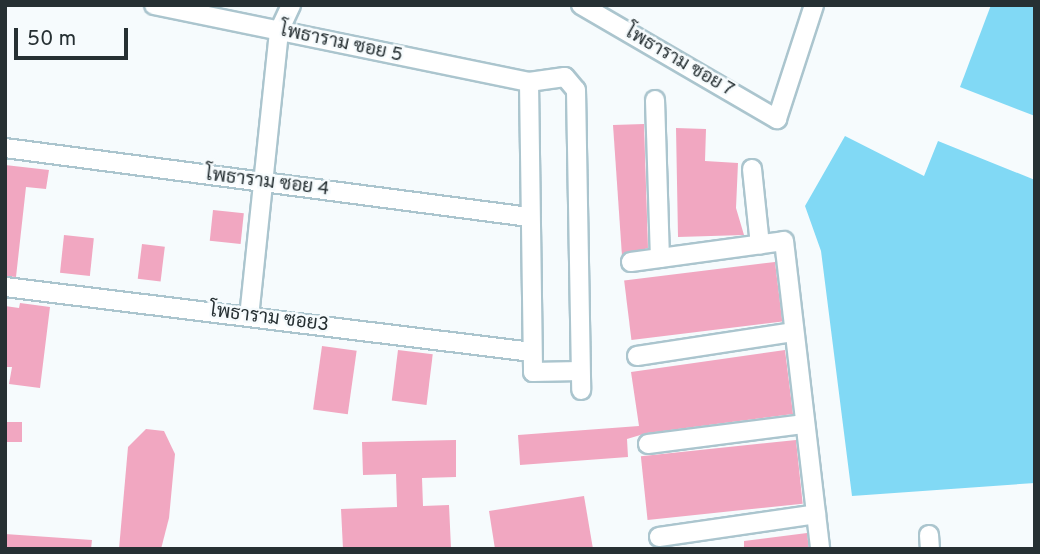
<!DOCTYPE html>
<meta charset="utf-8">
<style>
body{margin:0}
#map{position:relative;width:1040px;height:554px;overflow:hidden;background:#f6fbfd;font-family:Overpass,Sarabun,sans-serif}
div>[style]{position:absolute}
.forest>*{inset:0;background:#81d9f5}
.building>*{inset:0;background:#f1a7c1;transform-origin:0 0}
.roads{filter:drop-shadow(2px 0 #abc5ce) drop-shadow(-2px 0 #abc5ce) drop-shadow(0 2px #abc5ce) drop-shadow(0 -2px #abc5ce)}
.minor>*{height:18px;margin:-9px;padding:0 9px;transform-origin:9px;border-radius:9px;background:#fff}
span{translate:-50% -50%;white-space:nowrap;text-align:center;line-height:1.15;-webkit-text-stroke:5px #f6fbfd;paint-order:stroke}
.street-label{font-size:19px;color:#263033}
.frame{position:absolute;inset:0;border:7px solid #263033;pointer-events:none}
.scale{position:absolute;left:14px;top:28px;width:114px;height:32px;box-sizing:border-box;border:4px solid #263033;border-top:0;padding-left:9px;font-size:21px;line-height:24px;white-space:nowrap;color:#263033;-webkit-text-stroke:5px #f6fbfd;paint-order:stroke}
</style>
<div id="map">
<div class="forest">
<i style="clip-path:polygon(991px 5px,1035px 5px,1035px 116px,960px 87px)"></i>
<i style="clip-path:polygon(845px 136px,924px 176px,938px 141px,1035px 180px,1035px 483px,852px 496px,821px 251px,805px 206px)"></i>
</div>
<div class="building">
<i style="clip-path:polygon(644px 124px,648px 248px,622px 256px,613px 125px)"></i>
<i style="clip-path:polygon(676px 128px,706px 129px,705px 161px,738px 163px,736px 208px,744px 235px,678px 237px)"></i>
<i style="clip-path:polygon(5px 165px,49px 170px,46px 189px,26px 187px,16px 277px,5px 276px)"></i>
<i style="left:213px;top:210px;width:31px;height:31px;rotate:6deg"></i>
<i style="left:64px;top:235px;width:30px;height:38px;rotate:6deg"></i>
<i style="left:142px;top:244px;width:23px;height:35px;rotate:7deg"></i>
<i style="left:775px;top:262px;width:60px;height:152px;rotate:83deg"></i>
<i style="clip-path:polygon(20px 303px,50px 307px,40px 388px,9px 384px,12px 367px,5px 367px,5px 306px,19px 308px)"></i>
<i style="left:322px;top:346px;width:35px;height:64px;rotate:8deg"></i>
<i style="left:398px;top:350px;width:35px;height:51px;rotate:7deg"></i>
<i style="clip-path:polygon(785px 350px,793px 414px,647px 433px,627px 439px,628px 457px,520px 465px,518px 435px,639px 426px,631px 372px)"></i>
<i style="left:5px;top:422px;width:17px;height:20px"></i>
<i style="clip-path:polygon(146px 429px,164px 431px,175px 454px,169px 518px,161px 549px,119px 549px,128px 447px)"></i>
<i style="clip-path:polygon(456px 440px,456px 477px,422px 478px,423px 506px,449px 505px,451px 548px,343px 549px,341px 509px,397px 507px,396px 474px,363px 475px,362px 442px)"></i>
<i style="left:796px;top:440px;width:64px;height:156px;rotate:84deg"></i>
<i style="clip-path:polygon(584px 496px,593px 549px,495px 549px,489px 511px)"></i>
<i style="clip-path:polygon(807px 533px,809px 549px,744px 549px,744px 541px)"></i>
<i style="clip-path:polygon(5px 534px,92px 540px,91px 549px,5px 549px)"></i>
</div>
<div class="roads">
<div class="minor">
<i style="left:154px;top:5px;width:383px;rotate:11.6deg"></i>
<i style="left:581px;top:5px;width:227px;rotate:30.2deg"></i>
<i style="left:777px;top:119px;width:120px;rotate:-72deg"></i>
<i style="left:529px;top:82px;width:36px;rotate:-8deg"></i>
<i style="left:565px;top:77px;width:17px;rotate:50deg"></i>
<i style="left:576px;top:90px;width:300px;rotate:89deg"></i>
<i style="left:529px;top:82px;width:290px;rotate:89.2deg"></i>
<i style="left:533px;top:372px;width:47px;rotate:-1.2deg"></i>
<i style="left:655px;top:100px;width:158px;rotate:88.2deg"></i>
<i style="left:5px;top:148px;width:529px;rotate:7.5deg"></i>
<i style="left:752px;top:169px;width:76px;rotate:84deg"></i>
<i style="left:631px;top:262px;width:154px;rotate:-7.8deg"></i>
<i style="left:784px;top:241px;width:310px;rotate:83.3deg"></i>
<i style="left:5px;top:287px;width:531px;rotate:7.03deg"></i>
<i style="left:249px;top:317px;width:288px;rotate:-84deg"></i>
<i style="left:279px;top:31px;width:29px;rotate:-65deg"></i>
<i style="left:637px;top:356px;width:159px;rotate:-8.7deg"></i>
<i style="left:648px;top:444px;width:158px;rotate:-7.3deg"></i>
<i style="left:929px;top:535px;width:14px;rotate:86deg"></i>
<i style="left:659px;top:537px;width:159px;rotate:-8.3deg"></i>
</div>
</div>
<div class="street-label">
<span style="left:341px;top:44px;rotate:12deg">โพธาราม ซอย 5</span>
<span style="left:679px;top:62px;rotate:30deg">โพธาราม ซอย 7</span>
<span style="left:267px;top:183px;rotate:7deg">โพธาราม ซอย 4</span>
<span style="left:269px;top:319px;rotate:7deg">โพธาราม ซอย3</span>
</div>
<div class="frame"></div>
<div class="scale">50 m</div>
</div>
